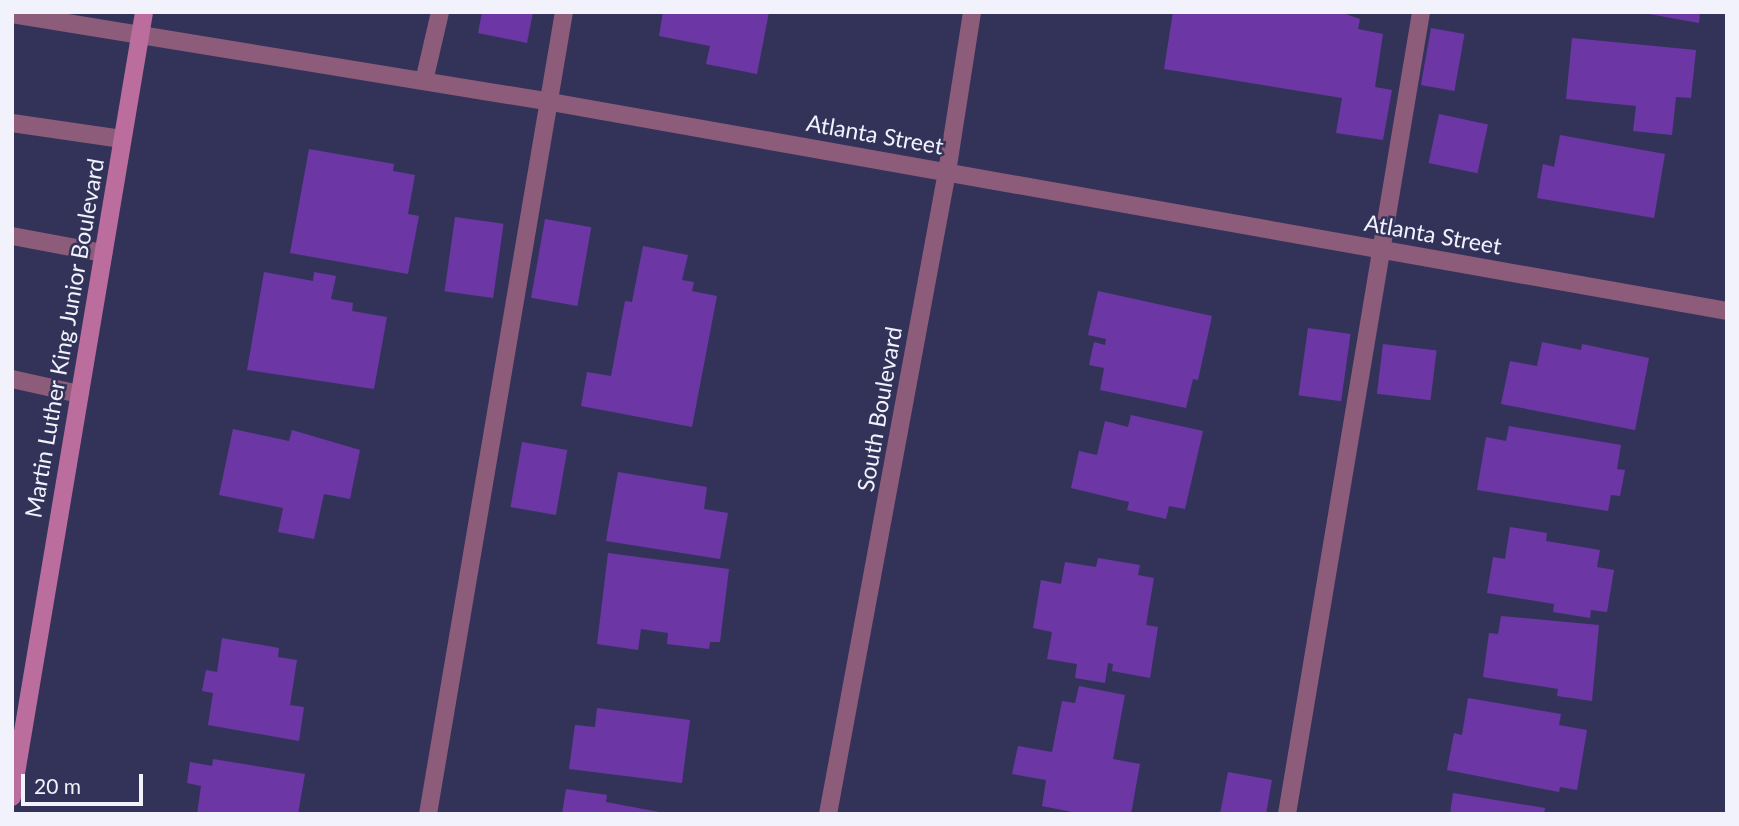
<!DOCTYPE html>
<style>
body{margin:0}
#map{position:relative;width:1739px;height:826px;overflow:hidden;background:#33335a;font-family:Lato,sans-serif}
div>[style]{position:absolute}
.building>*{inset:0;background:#6c37a5;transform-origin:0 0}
.lane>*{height:18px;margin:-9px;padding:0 9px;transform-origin:9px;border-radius:9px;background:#8d5c7a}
.street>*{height:18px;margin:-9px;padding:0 9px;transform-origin:9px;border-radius:9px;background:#8d5c7a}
.secondary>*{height:18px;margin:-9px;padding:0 9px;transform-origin:9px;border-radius:9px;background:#bb6e9e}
span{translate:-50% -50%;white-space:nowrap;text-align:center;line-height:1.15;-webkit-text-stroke:5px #33335a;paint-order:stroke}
.street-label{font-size:23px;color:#f1f2fc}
.frame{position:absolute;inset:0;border:14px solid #f1f2fc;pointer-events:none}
.scale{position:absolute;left:21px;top:774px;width:122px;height:32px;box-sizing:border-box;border:4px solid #f1f2fc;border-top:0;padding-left:9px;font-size:21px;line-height:24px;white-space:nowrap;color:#f1f2fc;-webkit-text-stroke:5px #33335a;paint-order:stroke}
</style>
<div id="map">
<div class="building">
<i style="clip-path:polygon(482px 12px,533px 12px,527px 43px,478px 33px)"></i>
<i style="clip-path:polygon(663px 12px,769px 12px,757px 74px,706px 64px,710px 46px,659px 36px)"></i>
<i style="clip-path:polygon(1173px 12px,1340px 12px,1360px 19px,1358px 29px,1383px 34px,1375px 87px,1392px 90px,1383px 140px,1336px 133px,1342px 98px,1164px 69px)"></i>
<i style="clip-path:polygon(1638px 12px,1700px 12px,1699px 23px)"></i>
<i style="left:1431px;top:28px;width:34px;height:58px;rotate:10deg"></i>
<i style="clip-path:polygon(1572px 38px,1696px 50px,1691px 98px,1676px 97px,1672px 135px,1633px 131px,1636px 106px,1566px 99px)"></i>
<i style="left:1439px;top:114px;width:50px;height:50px;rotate:12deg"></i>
<i style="clip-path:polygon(1560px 135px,1665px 154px,1654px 218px,1537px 198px,1543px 164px,1554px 167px)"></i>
<i style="clip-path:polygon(309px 149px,394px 164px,393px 171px,415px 175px,408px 214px,419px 216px,408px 274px,290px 253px)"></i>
<i style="left:455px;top:217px;width:49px;height:75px;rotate:8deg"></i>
<i style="left:545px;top:219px;width:47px;height:80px;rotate:10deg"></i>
<i style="clip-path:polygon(643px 246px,688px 255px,682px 280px,694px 282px,692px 291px,717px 296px,692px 427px,581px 406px,587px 372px,611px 376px,625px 301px,632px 302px)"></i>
<i style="clip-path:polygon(264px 272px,313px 281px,314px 272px,336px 276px,331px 299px,353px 303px,352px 311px,387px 317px,374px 389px,247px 370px)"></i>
<i style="clip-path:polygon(1098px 291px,1212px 316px,1198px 380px,1193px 379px,1186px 408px,1100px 390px,1104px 368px,1089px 365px,1094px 342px,1105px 345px,1106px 339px,1088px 335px)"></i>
<i style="left:1308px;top:328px;width:43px;height:68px;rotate:8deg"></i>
<i style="clip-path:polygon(1542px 342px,1581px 350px,1582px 344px,1649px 358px,1635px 430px,1501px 404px,1510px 361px,1537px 366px)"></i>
<i style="left:1383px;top:344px;width:54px;height:50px;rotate:7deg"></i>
<i style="clip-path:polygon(1131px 415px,1203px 431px,1185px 509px,1169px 506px,1166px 519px,1127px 510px,1129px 502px,1071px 488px,1079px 451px,1097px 455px,1105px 421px,1128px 427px)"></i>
<i style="clip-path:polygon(1509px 426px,1621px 445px,1617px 469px,1625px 470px,1620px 496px,1611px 495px,1608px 511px,1477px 490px,1486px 437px,1506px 441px)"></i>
<i style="clip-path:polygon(233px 429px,289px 441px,292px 430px,360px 450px,350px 499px,324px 494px,314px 539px,278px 532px,283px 508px,219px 495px)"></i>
<i style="left:522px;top:442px;width:46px;height:66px;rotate:10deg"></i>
<i style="clip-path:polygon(618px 472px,707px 487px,704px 509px,728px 513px,720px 559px,606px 541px)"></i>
<i style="clip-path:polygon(1510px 527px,1547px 533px,1546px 541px,1600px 550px,1597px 567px,1614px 570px,1607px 612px,1591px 610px,1590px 618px,1553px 612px,1554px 604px,1487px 593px,1493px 557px,1505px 559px)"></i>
<i style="clip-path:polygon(608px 553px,729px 569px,720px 642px,710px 642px,709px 649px,667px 644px,668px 633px,641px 629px,638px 650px,597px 644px)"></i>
<i style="clip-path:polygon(1098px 558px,1140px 565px,1138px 575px,1154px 578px,1146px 625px,1158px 627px,1150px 678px,1112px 671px,1113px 664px,1108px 663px,1105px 683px,1075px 678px,1077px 664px,1047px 659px,1052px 632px,1033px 628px,1041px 580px,1061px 584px,1065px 562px,1096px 567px)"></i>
<i style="clip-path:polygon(1501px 616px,1599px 625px,1592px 701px,1557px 696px,1558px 689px,1483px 677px,1489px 633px,1498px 634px)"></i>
<i style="clip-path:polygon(222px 638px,279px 648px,278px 657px,297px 660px,290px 705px,304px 707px,299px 741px,208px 725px,213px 693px,202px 691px,206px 670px,217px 672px)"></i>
<i style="clip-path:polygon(1079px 686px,1125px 695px,1113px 759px,1140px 764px,1131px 814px,1082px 814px,1042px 806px,1046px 780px,1012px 774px,1018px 746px,1052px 752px,1062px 701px,1075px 703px)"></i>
<i style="clip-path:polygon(1468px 698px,1561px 714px,1559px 725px,1587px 730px,1577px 790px,1560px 787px,1559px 792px,1447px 770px,1454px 733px,1462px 735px)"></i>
<i style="clip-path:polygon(597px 708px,690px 720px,682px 783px,569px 769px,575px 725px,595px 727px)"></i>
<i style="clip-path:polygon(213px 759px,305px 774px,298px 814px,197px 814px,201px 786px,187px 783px,190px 762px,212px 766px)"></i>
<i style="clip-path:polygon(1228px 772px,1272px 780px,1266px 814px,1220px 814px)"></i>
<i style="clip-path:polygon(566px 789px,607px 795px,606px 802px,670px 814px,562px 814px)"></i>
<i style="clip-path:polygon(1453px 793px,1545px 808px,1544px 814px,1450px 814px)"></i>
</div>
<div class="lane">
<i style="left:424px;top:81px;width:71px;rotate:-76.9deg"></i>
<i style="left:12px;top:123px;width:111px;rotate:8.3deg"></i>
<i style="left:12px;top:236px;width:93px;rotate:10.6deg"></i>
<i style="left:12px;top:379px;width:69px;rotate:12.6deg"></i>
<i style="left:428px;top:814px;width:813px;rotate:-80.38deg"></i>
<i style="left:1287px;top:814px;width:813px;rotate:-80.51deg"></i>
</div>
<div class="street">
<i style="left:12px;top:14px;width:546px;rotate:9.27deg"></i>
<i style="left:551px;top:102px;width:1194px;rotate:10.08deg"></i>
<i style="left:828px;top:814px;width:653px;rotate:-79.5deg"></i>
<i style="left:947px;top:172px;width:162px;rotate:-81.1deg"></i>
</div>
<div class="secondary">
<i style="left:12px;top:797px;width:796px;rotate:-80.45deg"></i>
</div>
<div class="street-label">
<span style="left:875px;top:134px;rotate:10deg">Atlanta Street</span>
<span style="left:1433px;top:234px;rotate:10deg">Atlanta Street</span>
<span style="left:64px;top:338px;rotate:-80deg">Martin Luther King Junior Boulevard</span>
<span style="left:879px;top:409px;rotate:-80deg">South Boulevard</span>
</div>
<div class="frame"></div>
<div class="scale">20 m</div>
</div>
